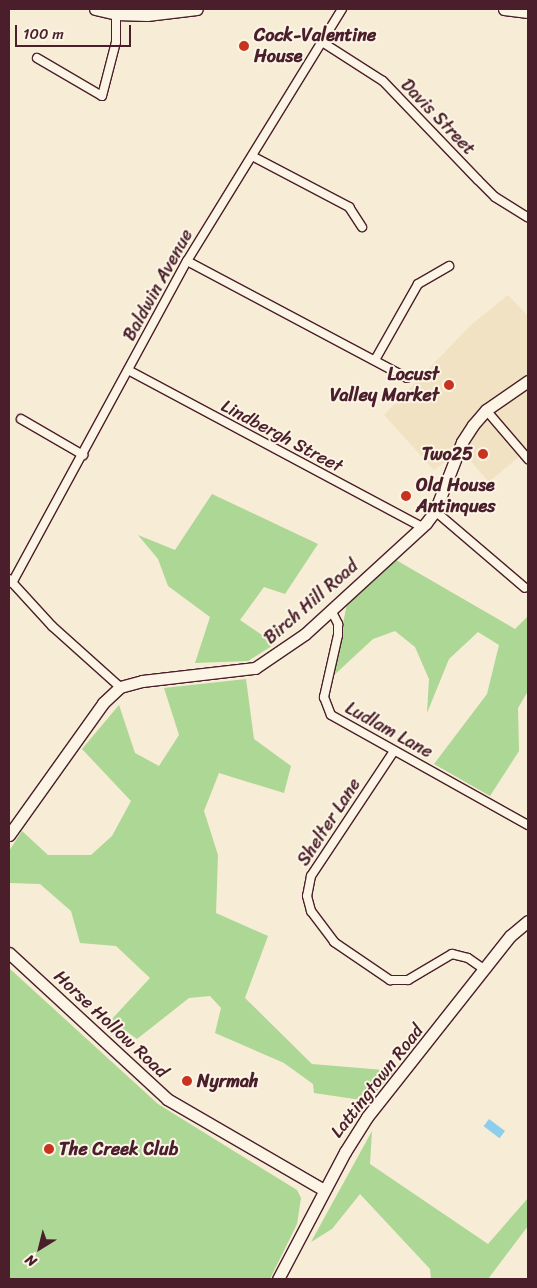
<!DOCTYPE html>
<style>
body{margin:0}
#map{position:relative;width:537px;height:1288px;overflow:hidden;background:#f7ecd6;font-family:Sriracha,sans-serif}
div>[style]{position:absolute}
.built>*{inset:0;background:#f2e2c4}
.green>*{inset:0;background:#acd794}
.water>*{inset:0;background:#8dcdee;transform-origin:0 0}
.roads{filter:drop-shadow(1px 0 #4a1f2b) drop-shadow(-1px 0 #4a1f2b) drop-shadow(0 1px #4a1f2b) drop-shadow(0 -1px #4a1f2b)}
.street>*{height:8px;margin:-4px;padding:0 4px;transform-origin:4px;border-radius:4px;background:#fcf5e5}
.secondary>*{height:11px;margin:-5.5px;padding:0 5.5px;transform-origin:5.5px;border-radius:5.5px;background:#fcf5e5}
.dots>*{width:14px;height:14px;translate:-50% -50%;box-sizing:border-box;border:2px solid #fcf5e5;border-radius:50%}
span{translate:-50% -50%;white-space:nowrap;text-align:center;line-height:1.15;-webkit-text-stroke:4px #fcf5e5;paint-order:stroke}
.poi-label{font-size:18px;color:#4a1f2b;font-weight:700}
.left{translate:0 -50%;text-align:left}
.right{translate:-100% -50%;text-align:right}
.street-label{font-size:18px;color:#4a1f2b}
.frame{position:absolute;inset:0;border:10px solid #4a1f2b;pointer-events:none}
.north{position:absolute;left:15px;top:1223px;width:50px;height:50px;-webkit-text-stroke:4px #fcf5e5;paint-order:stroke;rotate:216deg;font-size:14px;font-weight:700;line-height:20px;text-align:center;color:#4a1f2b}
.north::after{content:'';display:block;margin:auto;width:18px;height:22px;background:#4a1f2b;clip-path:polygon(50% 0,100% 100%,50% 72%,0 100%)}
.scale{position:absolute;left:15px;top:25px;width:116px;height:22px;box-sizing:border-box;border:2px solid #4a1f2b;border-top:0;padding-left:6px;font-size:15px;line-height:18px;white-space:nowrap;color:#4a1f2b;-webkit-text-stroke:4px #fcf5e5;paint-order:stroke}
</style>
<div id="map">
<div class="built">
<i style="clip-path:polygon(508px 295px,528px 316px,528px 449px,489px 482px,461px 450px,434px 470px,384px 415px,472px 324px)"></i>
</div>
<div class="green">
<i style="clip-path:polygon(212px 494px,318px 544px,285px 594px,264px 587px,240px 620px,275px 644px,248px 661px,195px 663px,210px 617px,168px 586px,158px 559px,138px 535px,175px 550px)"></i>
<i style="clip-path:polygon(396px 560px,515px 629px,528px 616px,528px 691px,518px 708px,519px 751px,490px 796px,434px 764px,487px 694px,499px 645px,478px 632px,449px 659px,427px 713px,429px 679px,415px 647px,395px 631px,373px 639px,332px 677px,347px 604px)"></i>
<i style="clip-path:polygon(246px 679px,254px 739px,291px 766px,284px 793px,219px 773px,204px 811px,218px 855px,216px 913px,268px 936px,245px 998px,312px 1064px,395px 1071px,368px 1101px,314px 1093px,313px 1084px,284px 1063px,215px 1033px,221px 1008px,210px 996px,189px 998px,137px 1039px,111px 1020px,150px 978px,116px 946px,80px 943px,71px 911px,40px 884px,9px 883px,9px 851px,22px 831px,48px 855px,91px 855px,112px 836px,131px 801px,82px 749px,119px 705px,135px 753px,159px 766px,179px 735px,164px 688px)"></i>
<i style="clip-path:polygon(9px 968px,158px 1104px,297px 1190px,301px 1198px,297px 1224px,270px 1279px,9px 1279px)"></i>
<i style="clip-path:polygon(372px 1131px,370px 1164px,488px 1244px,528px 1198px,528px 1226px,488px 1279px,431px 1279px,430px 1269px,360px 1194px,332px 1229px,311px 1242px)"></i>
</div>
<div class="water">
<i style="left:489px;top:1119px;width:20px;height:9px;rotate:37deg"></i>
</div>
<div class="roads">
<div class="street">
<i style="left:322px;top:42px;width:72px;rotate:32.6deg"></i>
<i style="left:383px;top:81px;width:137px;rotate:46.2deg"></i>
<i style="left:478px;top:180px;width:24px;rotate:45deg"></i>
<i style="left:495px;top:197px;width:39px;rotate:32deg"></i>
<i style="left:37px;top:58px;width:75px;rotate:30.3deg"></i>
<i style="left:102px;top:96px;width:56px;rotate:-75.5deg"></i>
<i style="left:116px;top:42px;width:28px;rotate:-90deg"></i>
<i style="left:252px;top:156px;width:110px;rotate:27.7deg"></i>
<i style="left:349px;top:207px;width:24px;rotate:57deg"></i>
<i style="left:187px;top:261px;width:249px;rotate:28deg"></i>
<i style="left:375px;top:360px;width:87px;rotate:-60.5deg"></i>
<i style="left:418px;top:284px;width:36px;rotate:-30deg"></i>
<i style="left:128px;top:370px;width:333px;rotate:28.1deg"></i>
<i style="left:486px;top:410px;width:65px;rotate:49.4deg"></i>
<i style="left:21px;top:419px;width:72px;rotate:30.1deg"></i>
<i style="left:435px;top:511px;width:118px;rotate:40.5deg"></i>
<i style="left:9px;top:579px;width:64px;rotate:47.5deg"></i>
<i style="left:52px;top:626px;width:91px;rotate:41.9deg"></i>
<i style="left:12px;top:583px;width:366px;rotate:-61.5deg"></i>
<i style="left:187px;top:261px;width:296px;rotate:-58.4deg"></i>
<i style="left:331px;top:610px;width:16px;rotate:63deg"></i>
<i style="left:338px;top:624px;width:11px;rotate:90deg"></i>
<i style="left:338px;top:635px;width:64px;rotate:102.7deg"></i>
<i style="left:324px;top:697px;width:19px;rotate:69deg"></i>
<i style="left:331px;top:715px;width:226px;rotate:29.2deg"></i>
<i style="left:394px;top:751px;width:150px;rotate:123.6deg"></i>
<i style="left:311px;top:876px;width:20px;rotate:101deg"></i>
<i style="left:307px;top:896px;width:16px;rotate:75deg"></i>
<i style="left:311px;top:911px;width:39px;rotate:53deg"></i>
<i style="left:334px;top:942px;width:68px;rotate:34.2deg"></i>
<i style="left:390px;top:980px;width:18px"></i>
<i style="left:408px;top:980px;width:51px;rotate:-30.6deg"></i>
<i style="left:452px;top:954px;width:16px;rotate:14deg"></i>
<i style="left:468px;top:958px;width:21px;rotate:35deg"></i>
</div>
<div class="secondary">
<i style="left:95px;top:9px;width:22px;rotate:13deg"></i>
<i style="left:116px;top:14px;width:31px;rotate:2deg"></i>
<i style="left:147px;top:15px;width:50px;rotate:-6.8deg"></i>
<i style="left:504px;top:9px;width:24px;rotate:7deg"></i>
<i style="left:9px;top:835px;width:162px;rotate:-54.5deg"></i>
<i style="left:103px;top:703px;width:23px;rotate:-43deg"></i>
<i style="left:120px;top:687px;width:23px;rotate:-15deg"></i>
<i style="left:142px;top:681px;width:114px;rotate:-6.6deg"></i>
<i style="left:255px;top:668px;width:60px;rotate:-34.2deg"></i>
<i style="left:305px;top:634px;width:164px;rotate:-42.5deg"></i>
<i style="left:426px;top:523px;width:15px;rotate:-53deg"></i>
<i style="left:435px;top:511px;width:74px;rotate:-68.6deg"></i>
<i style="left:462px;top:442px;width:20px;rotate:-57deg"></i>
<i style="left:473px;top:425px;width:20px;rotate:-49deg"></i>
<i style="left:486px;top:410px;width:51px;rotate:-34.6deg"></i>
<i style="left:9px;top:953px;width:215px;rotate:42.7deg"></i>
<i style="left:167px;top:1099px;width:181px;rotate:30.1deg"></i>
<i style="left:278px;top:1279px;width:144px;rotate:-62.2deg"></i>
<i style="left:345px;top:1152px;width:41px;rotate:-57.8deg"></i>
<i style="left:367px;top:1117px;width:231px;rotate:-51.7deg"></i>
<i style="left:510px;top:936px;width:23px;rotate:-40deg"></i>
</div>
</div>
<div class="dots">
<i style="left:244px;top:46px;background:#c8321e"></i>
<i style="left:449px;top:385px;background:#c8321e"></i>
<i style="left:483px;top:454px;background:#c8321e"></i>
<i style="left:406px;top:496px;background:#c8321e"></i>
<i style="left:187px;top:1081px;background:#c8321e"></i>
<i style="left:49px;top:1149px;background:#c8321e"></i>
</div>
<div class="poi-label">
<span class="left" style="left:254px;top:46px">Cock-Valentine<br>House</span>
<span class="right" style="left:439px;top:385px">Locust<br>Valley Market</span>
<span class="right" style="left:473px;top:454px">Two25</span>
<span class="left" style="left:416px;top:496px">Old House<br>Antinques</span>
<span class="left" style="left:197px;top:1081px">Nyrmah</span>
<span class="left" style="left:59px;top:1149px">The Creek Club</span>
</div>
<div class="street-label">
<span style="left:438px;top:117px;rotate:46deg">Davis Street</span>
<span style="left:158px;top:285px;rotate:-61deg">Baldwin Avenue</span>
<span style="left:282px;top:436px;rotate:28deg">Lindbergh Street</span>
<span style="left:311px;top:602px;rotate:-41deg">Birch Hill Road</span>
<span style="left:389px;top:730px;rotate:29deg">Ludlam Lane</span>
<span style="left:329px;top:822px;rotate:-57deg">Shelter Lane</span>
<span style="left:111px;top:1024px;rotate:43deg">Horse Hollow Road</span>
<span style="left:377px;top:1081px;rotate:-52deg">Lattingtown Road</span>
</div>
<div class="frame"></div>
<div class="north">N</div>
<div class="scale">100 m</div>
</div>
